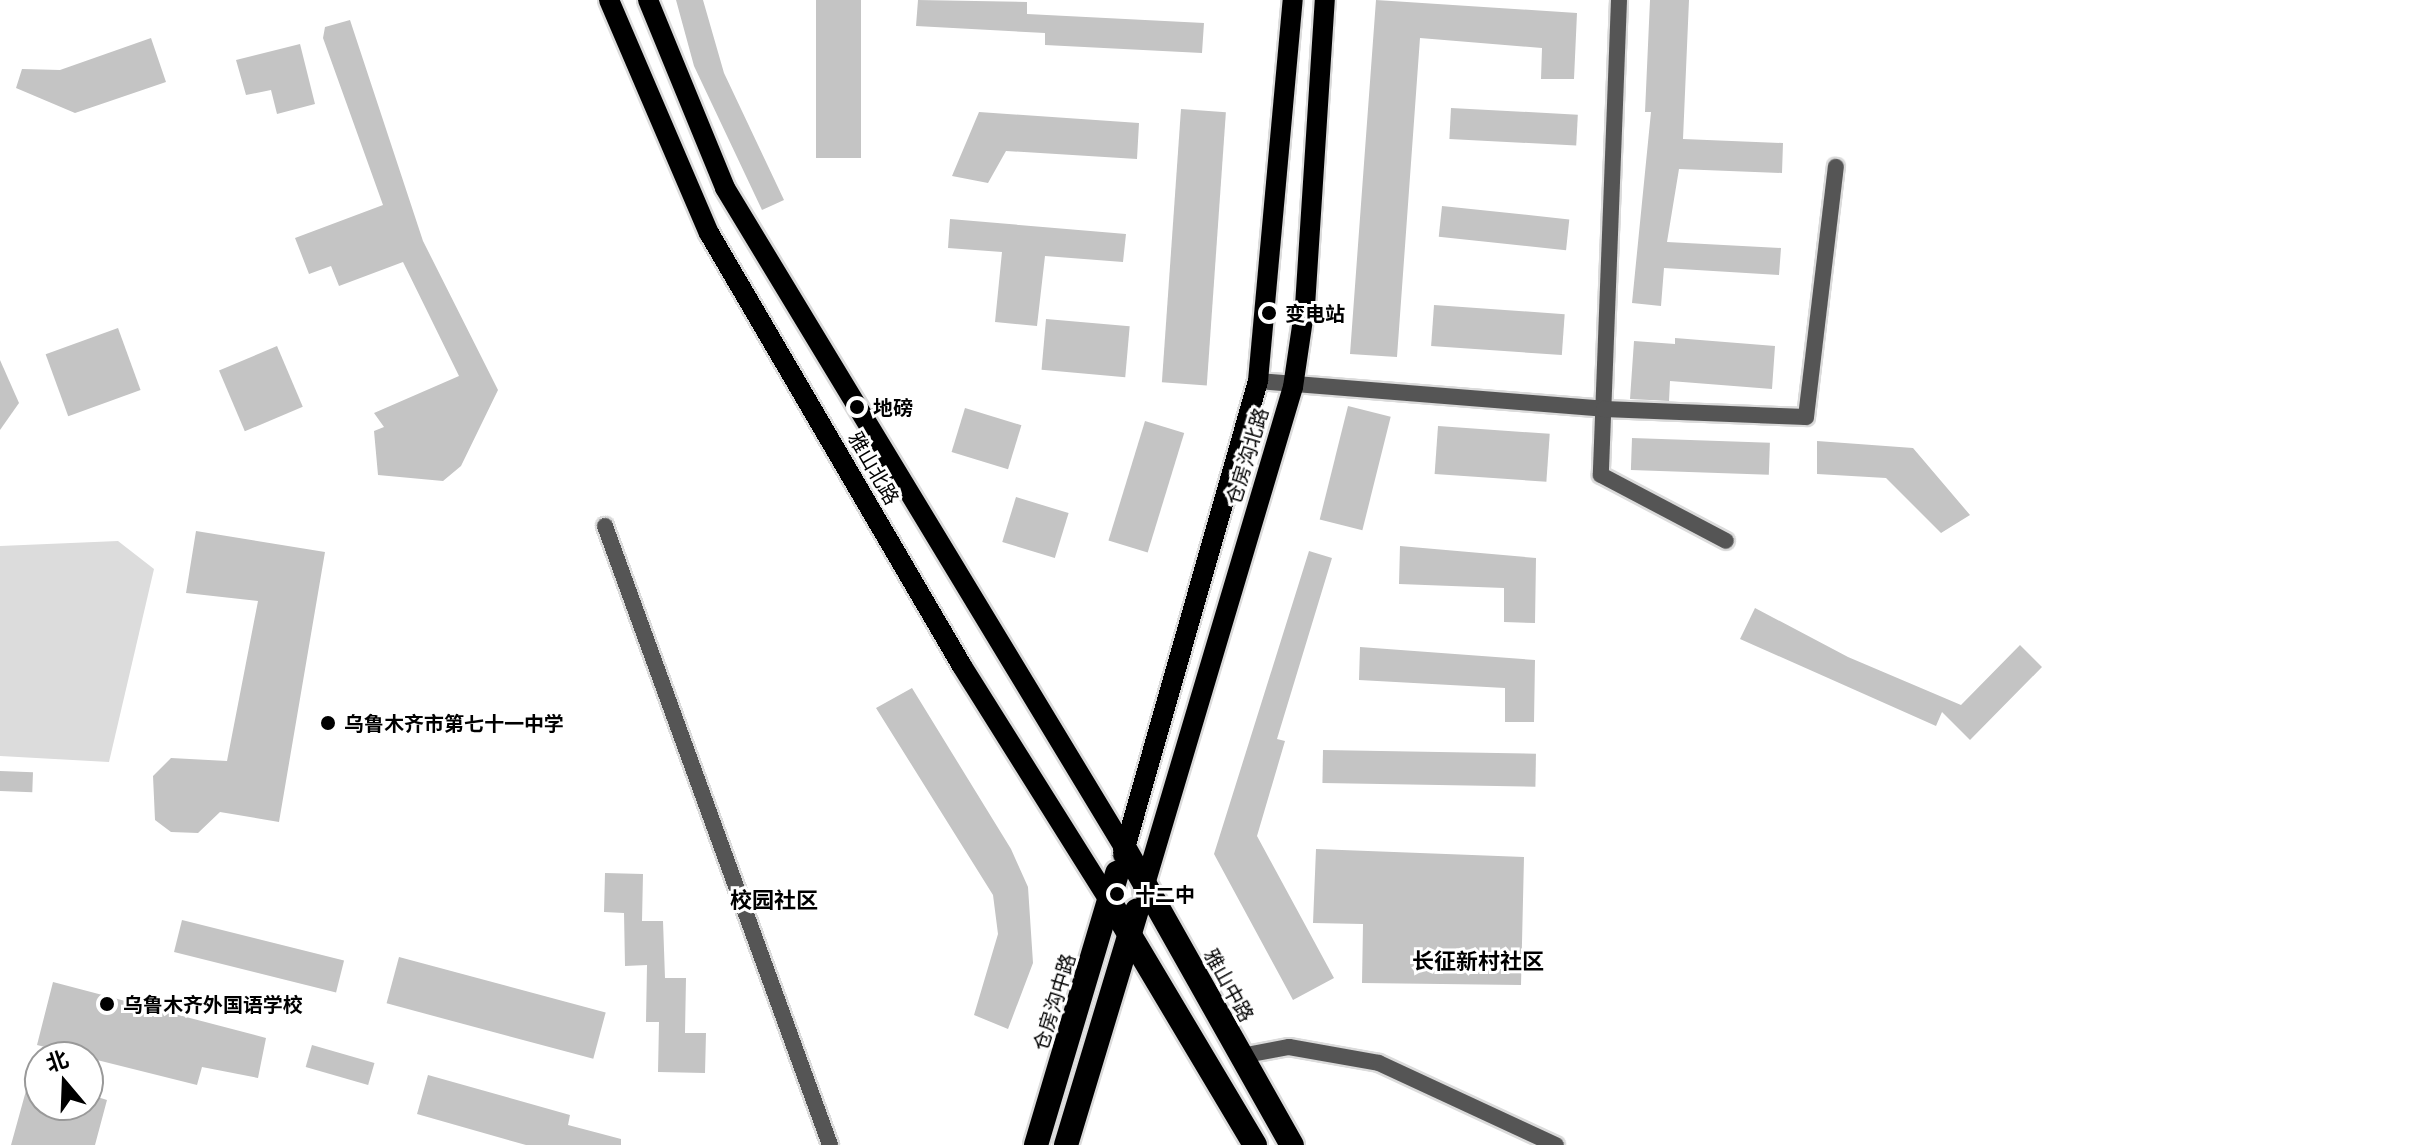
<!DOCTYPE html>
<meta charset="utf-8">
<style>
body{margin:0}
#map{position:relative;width:2433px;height:1145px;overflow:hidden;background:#fff;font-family:"Open Sans","Noto Sans SC",sans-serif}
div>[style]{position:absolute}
.green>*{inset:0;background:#dcdcdc}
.building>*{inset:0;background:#c4c4c4;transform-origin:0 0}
.roads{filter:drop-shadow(2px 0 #dbdbdb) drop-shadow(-2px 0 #dbdbdb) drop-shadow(0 2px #dbdbdb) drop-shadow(0 -2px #dbdbdb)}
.street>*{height:16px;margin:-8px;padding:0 8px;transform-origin:8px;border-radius:8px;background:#555}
.primary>*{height:20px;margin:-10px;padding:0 10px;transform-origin:10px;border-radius:10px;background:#000}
.highway>*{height:24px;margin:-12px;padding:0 12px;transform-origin:12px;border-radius:12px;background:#000}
.dots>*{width:22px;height:22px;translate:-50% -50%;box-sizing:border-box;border:4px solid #fff;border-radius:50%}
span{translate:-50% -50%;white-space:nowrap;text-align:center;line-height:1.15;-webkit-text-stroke:6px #fff;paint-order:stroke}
.poi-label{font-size:20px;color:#000;font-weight:700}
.left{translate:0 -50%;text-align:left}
.street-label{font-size:20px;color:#000}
.neighbourhood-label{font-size:22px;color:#000;font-weight:700}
.north{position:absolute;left:24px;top:1041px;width:80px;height:80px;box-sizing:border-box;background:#fff;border:2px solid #999;border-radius:50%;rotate:341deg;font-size:22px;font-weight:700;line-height:32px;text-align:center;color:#000}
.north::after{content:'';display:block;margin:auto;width:28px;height:36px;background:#000;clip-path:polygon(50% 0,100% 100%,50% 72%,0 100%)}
</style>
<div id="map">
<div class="green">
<i style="clip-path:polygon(118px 541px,154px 569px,109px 762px,0 756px,0 546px)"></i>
</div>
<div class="building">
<i style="clip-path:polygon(676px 0,703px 0,724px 73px,784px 200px,762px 210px,694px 66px)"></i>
<i style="left:816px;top:0;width:45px;height:158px"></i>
<i style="clip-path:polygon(918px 0,1027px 2px,1027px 14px,1204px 23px,1202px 53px,1045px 45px,1045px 33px,916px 26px)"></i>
<i style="clip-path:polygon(1376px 0,1577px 13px,1574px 79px,1541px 79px,1542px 48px,1420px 38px,1397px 357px,1350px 354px)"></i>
<i style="clip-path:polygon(1650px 0,1689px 0,1683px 139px,1783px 143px,1782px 173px,1679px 169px,1667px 242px,1781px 248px,1779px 275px,1664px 268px,1661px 306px,1632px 303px,1651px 112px,1645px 112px)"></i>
<i style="clip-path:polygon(350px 20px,423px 241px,498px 390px,461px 466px,443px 481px,378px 475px,374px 431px,384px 427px,374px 413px,459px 376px,403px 262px,339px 286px,331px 266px,309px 274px,295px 238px,383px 205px,323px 38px,325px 27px)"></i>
<i style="clip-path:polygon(151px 38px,166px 82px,75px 113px,16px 88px,22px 69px,60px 70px)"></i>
<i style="clip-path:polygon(300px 44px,315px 104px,277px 114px,271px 90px,246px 95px,236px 60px)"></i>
<i style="left:1451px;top:108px;width:127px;height:31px;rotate:3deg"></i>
<i style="left:1181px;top:109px;width:45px;height:274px;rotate:4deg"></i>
<i style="clip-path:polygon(979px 112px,1139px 123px,1137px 159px,1006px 151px,988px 183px,952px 176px)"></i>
<i style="left:1442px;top:206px;width:128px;height:31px;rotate:6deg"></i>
<i style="clip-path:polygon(950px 219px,1126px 234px,1123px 262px,1045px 256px,1037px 326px,995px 322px,1002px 252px,948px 248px)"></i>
<i style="left:1434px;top:305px;width:131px;height:41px;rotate:4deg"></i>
<i style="left:1046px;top:319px;width:84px;height:51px;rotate:5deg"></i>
<i style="left:118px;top:328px;width:66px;height:77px;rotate:70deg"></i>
<i style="clip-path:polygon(1675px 338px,1775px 346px,1772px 389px,1670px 381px,1669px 401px,1630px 399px,1634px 341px,1675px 344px)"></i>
<i style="left:277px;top:346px;width:66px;height:63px;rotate:67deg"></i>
<i style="clip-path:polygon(0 360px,19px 403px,0 430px)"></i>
<i style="left:1348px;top:406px;width:44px;height:117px;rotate:14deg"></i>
<i style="left:965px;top:408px;width:59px;height:46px;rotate:17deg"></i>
<i style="left:1145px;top:421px;width:41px;height:125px;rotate:17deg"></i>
<i style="left:1438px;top:426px;width:112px;height:48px;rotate:4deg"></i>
<i style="left:1632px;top:438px;width:138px;height:32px;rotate:2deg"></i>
<i style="clip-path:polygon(1817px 441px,1913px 448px,1970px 515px,1941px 533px,1886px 478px,1817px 474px)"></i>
<i style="left:1016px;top:497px;width:55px;height:47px;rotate:17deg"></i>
<i style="clip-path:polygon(196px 531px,325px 552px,279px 822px,220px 812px,198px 833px,171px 832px,155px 820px,153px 776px,171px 758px,227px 761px,258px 601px,186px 593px)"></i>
<i style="clip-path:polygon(1400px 546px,1536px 558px,1535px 623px,1504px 622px,1504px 588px,1399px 584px)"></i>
<i style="clip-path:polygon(1309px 551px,1332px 558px,1277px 739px,1285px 741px,1257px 836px,1334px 978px,1293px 1000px,1214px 854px)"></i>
<i style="clip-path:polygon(1755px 608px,1848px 657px,1961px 705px,2020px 645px,2042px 667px,1970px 740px,1942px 712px,1936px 726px,1740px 639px)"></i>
<i style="clip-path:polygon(1360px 647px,1535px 660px,1534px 722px,1505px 722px,1505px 688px,1359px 680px)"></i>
<i style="clip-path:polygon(912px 688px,1011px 849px,1028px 887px,1033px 963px,1008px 1029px,974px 1015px,998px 934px,993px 895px,876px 708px)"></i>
<i style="left:1323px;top:750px;width:213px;height:33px;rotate:1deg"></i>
<i style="left:0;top:771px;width:33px;height:20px;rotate:2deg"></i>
<i style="clip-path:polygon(1316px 849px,1524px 857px,1521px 985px,1362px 983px,1363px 924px,1313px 923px)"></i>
<i style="clip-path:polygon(605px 873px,643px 874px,642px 921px,663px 921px,665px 978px,686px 978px,685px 1033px,706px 1033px,705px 1073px,658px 1072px,659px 1022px,646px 1022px,647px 965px,625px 966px,624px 913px,604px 912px)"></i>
<i style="left:182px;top:920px;width:167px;height:33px;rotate:14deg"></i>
<i style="left:399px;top:957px;width:214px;height:48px;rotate:15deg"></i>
<i style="clip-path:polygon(53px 982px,266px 1038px,258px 1078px,202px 1067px,197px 1085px,37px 1045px)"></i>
<i style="left:312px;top:1045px;width:65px;height:23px;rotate:16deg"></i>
<i style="clip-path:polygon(35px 1058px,40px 1058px,40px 1105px,88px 1105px,88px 1094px,107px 1100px,95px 1145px,11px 1145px)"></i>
<i style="clip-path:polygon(428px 1075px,570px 1115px,568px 1125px,621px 1139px,621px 1145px,526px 1145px,417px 1114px)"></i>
</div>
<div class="roads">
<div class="street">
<i style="left:1619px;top:0;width:475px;rotate:92.2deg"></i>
<i style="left:1601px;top:475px;width:141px;rotate:27.8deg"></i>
<i style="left:1258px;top:381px;width:347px;rotate:4.6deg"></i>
<i style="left:1604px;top:409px;width:202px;rotate:2.3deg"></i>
<i style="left:1806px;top:417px;width:252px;rotate:-83.2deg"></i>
<i style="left:605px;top:526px;width:659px;rotate:70.02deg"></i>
<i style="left:1241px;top:1056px;width:49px;rotate:-10.6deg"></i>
<i style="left:1289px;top:1047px;width:91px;rotate:10.1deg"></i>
<i style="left:1379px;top:1063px;width:195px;rotate:24.9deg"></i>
</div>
<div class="primary">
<i style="left:609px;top:0;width:254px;rotate:66.8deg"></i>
<i style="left:709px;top:233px;width:501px;rotate:59.7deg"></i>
<i style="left:962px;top:666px;width:276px;rotate:57.9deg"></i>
<i style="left:648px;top:0;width:203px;rotate:67.7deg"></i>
<i style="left:725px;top:188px;width:773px;rotate:58.82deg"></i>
<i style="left:1123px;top:855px;width:493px;rotate:-74.1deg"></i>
<i style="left:1258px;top:381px;width:383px;rotate:-84.8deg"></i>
<i style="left:1143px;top:891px;width:526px;rotate:-73.43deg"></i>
<i style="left:1293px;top:387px;width:82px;rotate:-81.6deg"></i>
<i style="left:1305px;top:306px;width:307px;rotate:-86.3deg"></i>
</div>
<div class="highway">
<i style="left:1125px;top:849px;width:340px;rotate:60.6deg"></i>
<i style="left:1109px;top:900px;width:285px;rotate:59.2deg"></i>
<i style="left:1036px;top:1145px;width:284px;rotate:-73.4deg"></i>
<i style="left:1066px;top:1145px;width:245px;rotate:-73.2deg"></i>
</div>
</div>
<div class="dots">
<i style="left:1269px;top:313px;background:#000"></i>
<i style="left:857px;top:407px;background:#000"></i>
<i style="left:328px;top:723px;background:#000"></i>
<i style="left:1117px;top:894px;background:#000"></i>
<i style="left:107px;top:1004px;background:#000"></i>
</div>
<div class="poi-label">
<span class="left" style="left:1285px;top:313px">变电站</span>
<span class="left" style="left:873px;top:407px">地磅</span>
<span class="left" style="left:344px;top:723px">乌鲁木齐市第七十一中学</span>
<span class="left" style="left:1135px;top:894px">十二中</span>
<span class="left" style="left:123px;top:1004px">乌鲁木齐外国语学校</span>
</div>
<div class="street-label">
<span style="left:1247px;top:456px;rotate:-73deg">仓房沟北路</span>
<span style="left:874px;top:468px;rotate:60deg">雅山北路</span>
<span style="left:1229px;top:985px;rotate:61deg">雅山中路</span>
<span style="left:1054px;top:1002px;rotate:-73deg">仓房沟中路</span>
</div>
<div class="neighbourhood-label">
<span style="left:774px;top:900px">校园社区</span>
<span style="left:1478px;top:961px">长征新村社区</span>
</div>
<div class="north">北</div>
</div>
